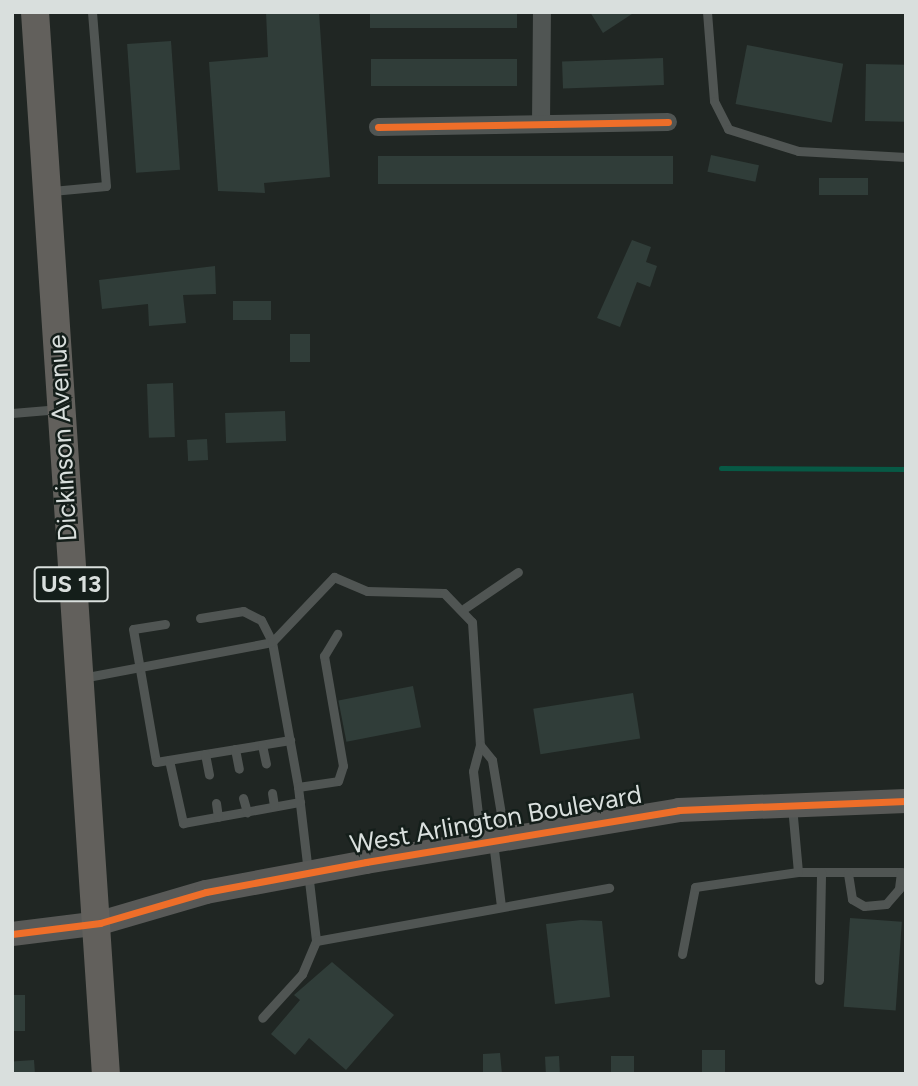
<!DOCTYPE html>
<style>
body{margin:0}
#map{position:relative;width:918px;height:1086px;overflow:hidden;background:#202623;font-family:Figtree,sans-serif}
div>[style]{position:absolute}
.stream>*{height:4.5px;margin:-2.25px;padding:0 2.25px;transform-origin:2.25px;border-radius:2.25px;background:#075945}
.building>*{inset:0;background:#303d39;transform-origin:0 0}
.service>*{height:9px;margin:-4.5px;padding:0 4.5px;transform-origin:4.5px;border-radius:4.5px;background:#505553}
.minor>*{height:18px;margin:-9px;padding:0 9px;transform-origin:9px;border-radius:9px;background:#505553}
.secondary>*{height:24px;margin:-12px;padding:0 12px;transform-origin:12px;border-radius:12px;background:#585957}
.primary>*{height:28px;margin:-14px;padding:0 14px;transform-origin:14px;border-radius:14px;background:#62605c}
.cycleway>*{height:7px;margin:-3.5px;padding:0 3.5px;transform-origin:3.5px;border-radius:3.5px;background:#ee6e29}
span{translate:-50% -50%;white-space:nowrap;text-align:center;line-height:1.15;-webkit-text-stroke:5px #141e1a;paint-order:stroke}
.shield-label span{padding:2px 5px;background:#141e1a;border:2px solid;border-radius:5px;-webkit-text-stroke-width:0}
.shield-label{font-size:24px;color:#d9dfdd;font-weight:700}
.street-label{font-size:26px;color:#d9dfdd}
.frame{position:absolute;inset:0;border:14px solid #d9dfdd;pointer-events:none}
</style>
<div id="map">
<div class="stream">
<i style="left:721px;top:468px;width:185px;rotate:0.3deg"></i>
</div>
<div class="building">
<i style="clip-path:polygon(266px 12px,319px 12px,330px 177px,264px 183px,265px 193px,218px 191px,209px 62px,268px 57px)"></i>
<i style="left:370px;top:12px;width:147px;height:16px"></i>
<i style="clip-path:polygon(590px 12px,635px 12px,603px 33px)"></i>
<i style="left:171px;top:41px;width:129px;height:44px;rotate:86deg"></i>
<i style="left:747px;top:45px;width:98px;height:60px;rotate:11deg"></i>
<i style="left:663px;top:58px;width:27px;height:101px;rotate:88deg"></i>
<i style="left:517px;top:59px;width:27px;height:146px;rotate:90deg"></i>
<i style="left:866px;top:64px;width:40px;height:57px;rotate:1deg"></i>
<i style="left:711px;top:155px;width:49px;height:17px;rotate:12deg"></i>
<i style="left:673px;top:156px;width:28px;height:295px;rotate:90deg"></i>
<i style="left:819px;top:178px;width:49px;height:17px"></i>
<i style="clip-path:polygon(632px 240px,651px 247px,646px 262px,657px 266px,650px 287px,637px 282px,620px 327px,597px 318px)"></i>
<i style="clip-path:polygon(215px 266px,216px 294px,183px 295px,186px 323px,149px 326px,148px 304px,102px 309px,99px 280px)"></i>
<i style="left:271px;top:301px;width:19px;height:38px;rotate:90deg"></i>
<i style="left:290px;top:334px;width:20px;height:28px"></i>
<i style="left:173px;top:383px;width:54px;height:26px;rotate:88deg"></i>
<i style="left:285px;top:411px;width:30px;height:60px;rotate:88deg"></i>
<i style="left:207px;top:439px;width:21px;height:20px;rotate:87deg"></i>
<i style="left:413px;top:686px;width:42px;height:76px;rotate:79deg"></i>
<i style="left:633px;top:693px;width:46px;height:101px;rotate:81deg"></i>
<i style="left:850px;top:918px;width:52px;height:89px;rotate:4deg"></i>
<i style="clip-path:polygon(581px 920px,602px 921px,610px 997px,555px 1004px,546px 924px)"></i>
<i style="clip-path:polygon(332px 962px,394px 1015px,346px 1070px,309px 1038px,295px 1055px,271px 1034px,300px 1000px,294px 995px)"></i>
<i style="left:12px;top:995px;width:13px;height:36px"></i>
<i style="left:702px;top:1050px;width:23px;height:24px"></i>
<i style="clip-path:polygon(500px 1053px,502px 1074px,483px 1074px,483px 1054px)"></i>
<i style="left:559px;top:1056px;width:18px;height:14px;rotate:87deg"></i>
<i style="left:611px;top:1056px;width:23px;height:18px"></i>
<i style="left:34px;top:1060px;width:14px;height:22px;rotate:86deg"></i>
</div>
<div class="service">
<i style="left:707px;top:12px;width:89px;rotate:85.5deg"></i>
<i style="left:714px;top:101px;width:31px;rotate:63deg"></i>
<i style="left:728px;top:129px;width:73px;rotate:17.4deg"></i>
<i style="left:798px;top:151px;width:108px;rotate:3.2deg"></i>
<i style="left:52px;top:191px;width:54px;rotate:-5.3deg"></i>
<i style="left:106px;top:186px;width:175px;rotate:-94.6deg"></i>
<i style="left:12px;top:413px;width:48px;rotate:-4.8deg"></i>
<i style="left:465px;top:608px;width:64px;rotate:-34.2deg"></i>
<i style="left:200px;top:618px;width:44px;rotate:-9.2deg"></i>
<i style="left:243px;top:611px;width:20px;rotate:27deg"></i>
<i style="left:261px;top:620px;width:25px;rotate:63deg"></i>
<i style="left:272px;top:642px;width:147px;rotate:79.8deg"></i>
<i style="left:298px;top:787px;width:155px;rotate:83.3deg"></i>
<i style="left:316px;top:941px;width:36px;rotate:113deg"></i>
<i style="left:302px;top:974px;width:59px;rotate:132.3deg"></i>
<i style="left:165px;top:624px;width:32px;rotate:171deg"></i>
<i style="left:133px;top:629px;width:135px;rotate:80.2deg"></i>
<i style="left:156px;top:762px;width:136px;rotate:-9.3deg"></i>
<i style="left:82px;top:678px;width:193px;rotate:-10.7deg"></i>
<i style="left:272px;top:642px;width:90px;rotate:-46.4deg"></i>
<i style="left:334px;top:577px;width:36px;rotate:23deg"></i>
<i style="left:367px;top:591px;width:77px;rotate:1.5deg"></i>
<i style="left:444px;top:593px;width:40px;rotate:46deg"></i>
<i style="left:472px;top:622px;width:123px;rotate:86.3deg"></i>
<i style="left:480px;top:745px;width:27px;rotate:105deg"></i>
<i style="left:473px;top:771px;width:69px;rotate:83.4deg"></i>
<i style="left:262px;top:745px;width:19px;rotate:78deg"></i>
<i style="left:480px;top:745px;width:19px;rotate:51deg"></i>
<i style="left:492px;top:760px;width:79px;rotate:80.5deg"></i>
<i style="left:235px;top:749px;width:20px;rotate:79deg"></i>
<i style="left:205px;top:754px;width:21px;rotate:79deg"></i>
<i style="left:169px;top:760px;width:65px;rotate:77.5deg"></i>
<i style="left:183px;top:823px;width:119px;rotate:-10.2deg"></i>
<i style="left:298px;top:787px;width:40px;rotate:-8.5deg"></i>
<i style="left:338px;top:781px;width:16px;rotate:-72deg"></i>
<i style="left:343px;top:766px;width:112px;rotate:-99.8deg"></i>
<i style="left:324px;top:656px;width:26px;rotate:-59deg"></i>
<i style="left:272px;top:793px;width:13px;rotate:81deg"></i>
<i style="left:243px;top:798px;width:15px;rotate:74deg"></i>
<i style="left:216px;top:803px;width:14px;rotate:82deg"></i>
<i style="left:493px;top:842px;width:64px;rotate:82.9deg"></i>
<i style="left:798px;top:872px;width:103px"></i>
<i style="left:901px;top:872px;width:17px;rotate:97deg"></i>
<i style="left:899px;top:889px;width:20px;rotate:131deg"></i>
<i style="left:886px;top:904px;width:22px;rotate:175deg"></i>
<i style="left:864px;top:906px;width:14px;rotate:-150deg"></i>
<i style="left:852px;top:899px;width:26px;rotate:-99deg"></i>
<i style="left:316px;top:941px;width:298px;rotate:-10.3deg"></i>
<i style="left:682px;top:954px;width:68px;rotate:-79deg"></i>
<i style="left:695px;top:887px;width:104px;rotate:-8.3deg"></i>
<i style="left:798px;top:872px;width:66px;rotate:-95.2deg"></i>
<i style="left:819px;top:980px;width:108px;rotate:-88.9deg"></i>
</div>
<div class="minor">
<i style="left:541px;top:124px;width:112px;rotate:-89.5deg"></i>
<i style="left:378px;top:127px;width:290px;rotate:-1deg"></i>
</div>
<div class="secondary">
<i style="left:12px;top:934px;width:89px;rotate:-7.1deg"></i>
<i style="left:100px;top:923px;width:110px;rotate:-16.3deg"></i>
<i style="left:206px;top:892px;width:163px;rotate:-10.6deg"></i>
<i style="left:366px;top:862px;width:317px;rotate:-9.4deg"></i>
<i style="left:679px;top:810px;width:227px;rotate:-2.3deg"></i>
</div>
<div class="primary">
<i style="left:35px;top:12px;width:1064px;rotate:86.18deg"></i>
</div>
<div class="cycleway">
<i style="left:378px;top:127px;width:290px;rotate:-1deg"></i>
<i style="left:12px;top:934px;width:89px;rotate:-7.1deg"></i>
<i style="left:100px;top:923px;width:110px;rotate:-16.3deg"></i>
<i style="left:206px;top:892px;width:163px;rotate:-10.6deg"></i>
<i style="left:366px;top:862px;width:317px;rotate:-9.4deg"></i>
<i style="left:679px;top:810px;width:227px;rotate:-2.3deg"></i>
</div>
<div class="shield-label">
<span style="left:71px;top:584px">US 13</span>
</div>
<div class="street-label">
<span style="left:63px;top:438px;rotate:-93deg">Dickinson Avenue</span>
<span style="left:496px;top:820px;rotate:-10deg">West Arlington Boulevard</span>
</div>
<div class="frame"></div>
</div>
